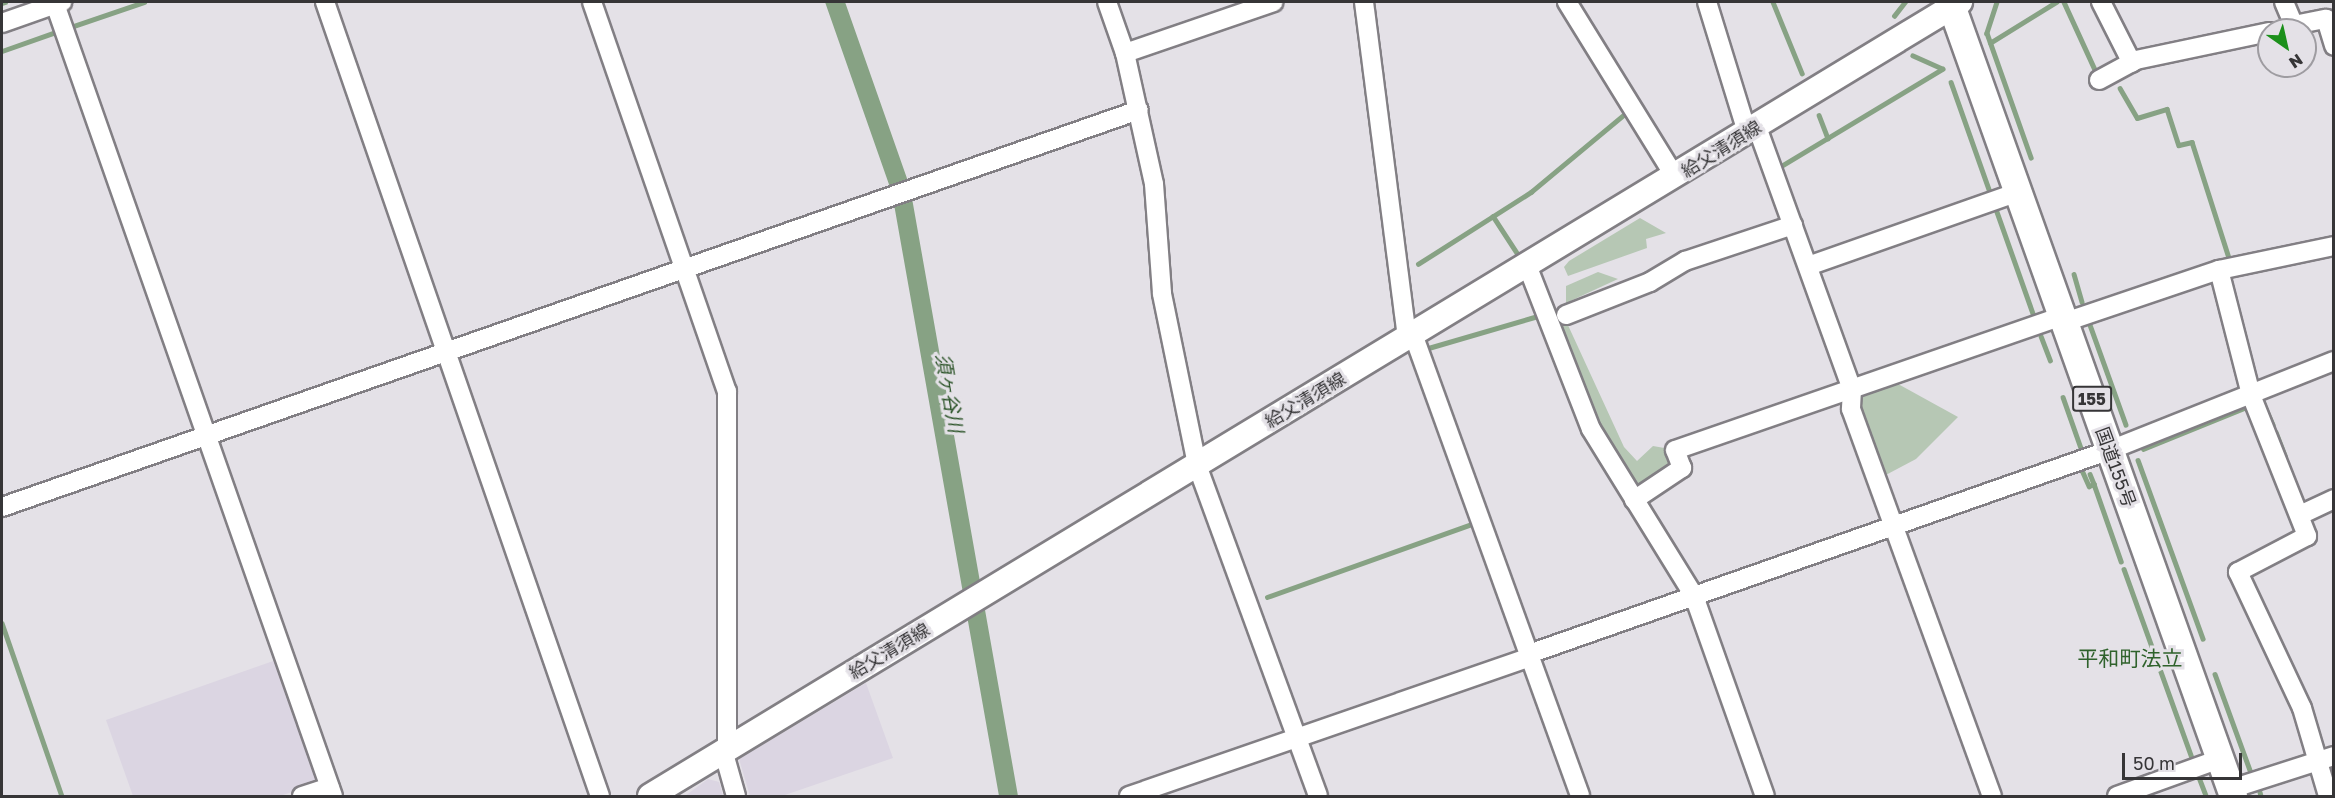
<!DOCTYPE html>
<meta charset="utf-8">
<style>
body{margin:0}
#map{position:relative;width:2335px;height:798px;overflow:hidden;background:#e4e1e7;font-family:"Golos Text","Noto Sans JP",sans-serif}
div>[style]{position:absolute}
.built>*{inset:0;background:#dbd5e2}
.green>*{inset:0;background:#b6c7b4}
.water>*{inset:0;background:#87a284}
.stream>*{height:4.5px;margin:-2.25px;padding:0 2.25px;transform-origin:2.25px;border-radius:2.25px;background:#87a284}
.roads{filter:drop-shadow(2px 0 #827f84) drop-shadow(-2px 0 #827f84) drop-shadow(0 2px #827f84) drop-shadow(0 -2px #827f84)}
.minor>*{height:18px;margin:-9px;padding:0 9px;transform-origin:9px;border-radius:9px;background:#fff}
.major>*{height:24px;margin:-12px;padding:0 12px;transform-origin:12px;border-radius:12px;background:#fff}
.highway>*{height:27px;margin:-13.5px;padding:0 13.5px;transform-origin:13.5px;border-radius:13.5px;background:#fff}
span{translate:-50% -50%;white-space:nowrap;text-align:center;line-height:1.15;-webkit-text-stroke:6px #e4e1e7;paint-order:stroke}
.shield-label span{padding:2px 4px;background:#e4e1e7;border:2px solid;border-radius:4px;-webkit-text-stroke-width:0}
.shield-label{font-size:16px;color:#363537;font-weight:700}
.street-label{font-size:18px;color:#363537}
.water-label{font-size:20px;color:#2b5328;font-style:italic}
.quarter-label{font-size:21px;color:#2f622c}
.frame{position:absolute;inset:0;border:3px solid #363537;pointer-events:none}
.north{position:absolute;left:2257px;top:18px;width:60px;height:60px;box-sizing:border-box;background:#e4e1e7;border:2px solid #9e9ca1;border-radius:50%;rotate:146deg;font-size:16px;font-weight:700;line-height:24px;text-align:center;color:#363537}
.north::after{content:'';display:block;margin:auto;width:21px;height:27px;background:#1c901b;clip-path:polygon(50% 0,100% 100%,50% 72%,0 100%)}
.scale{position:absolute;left:2122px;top:753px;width:120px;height:27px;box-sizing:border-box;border:3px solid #363537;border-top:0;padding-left:8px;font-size:18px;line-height:21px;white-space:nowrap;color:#363537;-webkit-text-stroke:4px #e4e1e7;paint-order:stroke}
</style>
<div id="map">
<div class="built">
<i style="clip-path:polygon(279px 659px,322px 782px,280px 796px,133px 796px,106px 720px)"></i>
<i style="clip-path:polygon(866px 683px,893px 758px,782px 796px,750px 796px,739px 759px)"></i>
<i style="clip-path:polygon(708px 779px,719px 782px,723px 796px,685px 796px)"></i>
</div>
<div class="green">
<i style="clip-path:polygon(1640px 218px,1666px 233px,1646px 239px,1647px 248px,1568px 276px,1564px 267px,1569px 261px)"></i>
<i style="clip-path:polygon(1598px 272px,1618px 279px,1566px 303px,1566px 286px)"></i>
<i style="clip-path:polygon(1567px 323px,1624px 447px,1637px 461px,1653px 446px,1670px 449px,1676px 466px,1638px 492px,1598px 418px,1560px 328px)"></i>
<i style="clip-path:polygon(1889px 379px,1958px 417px,1916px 459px,1882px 477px,1854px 402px,1860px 391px)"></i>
</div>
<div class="water">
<i style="clip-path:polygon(825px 2px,845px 2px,910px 187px,1018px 796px,999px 796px,892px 193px)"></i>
</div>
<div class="stream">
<i style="left:1773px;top:2px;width:77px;rotate:67.8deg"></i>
<i style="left:1997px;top:2px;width:33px;rotate:108deg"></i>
<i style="left:1987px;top:33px;width:132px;rotate:70.5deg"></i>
<i style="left:2064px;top:2px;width:79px;rotate:65.4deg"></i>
<i style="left:2px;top:3px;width:3px;rotate:-18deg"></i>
<i style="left:1894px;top:16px;width:18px;rotate:-52deg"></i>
<i style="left:74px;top:26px;width:74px;rotate:-18.9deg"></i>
<i style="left:1990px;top:43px;width:78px;rotate:-31.8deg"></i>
<i style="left:2px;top:51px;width:54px;rotate:-19.4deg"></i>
<i style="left:1951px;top:82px;width:117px;rotate:70.5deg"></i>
<i style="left:2120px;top:88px;width:34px;rotate:60deg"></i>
<i style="left:2137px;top:118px;width:31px;rotate:-17deg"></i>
<i style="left:2167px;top:109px;width:38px;rotate:72deg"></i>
<i style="left:2179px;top:145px;width:13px;rotate:-13deg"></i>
<i style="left:2192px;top:142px;width:125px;rotate:72.3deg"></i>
<i style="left:1819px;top:115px;width:25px;rotate:69deg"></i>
<i style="left:1778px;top:168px;width:192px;rotate:-31.1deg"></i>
<i style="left:1942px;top:69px;width:32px;rotate:-156deg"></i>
<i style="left:1996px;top:209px;width:117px;rotate:70.5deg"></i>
<i style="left:1493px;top:216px;width:44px;rotate:57deg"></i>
<i style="left:1418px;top:264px;width:134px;rotate:-32.5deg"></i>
<i style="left:1531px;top:192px;width:125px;rotate:-39.8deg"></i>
<i style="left:2074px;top:274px;width:29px;rotate:74deg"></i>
<i style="left:2089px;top:322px;width:109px;rotate:70.2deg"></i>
<i style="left:2041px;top:336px;width:26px;rotate:69deg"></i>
<i style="left:1425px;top:349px;width:118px;rotate:-16.3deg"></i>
<i style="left:2063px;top:397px;width:54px;rotate:70.6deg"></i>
<i style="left:2262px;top:400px;width:27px;rotate:66deg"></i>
<i style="left:2276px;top:432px;width:26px;rotate:69deg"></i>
<i style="left:2143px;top:449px;width:114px;rotate:-22.1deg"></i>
<i style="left:2138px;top:460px;width:190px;rotate:70deg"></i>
<i style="left:2077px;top:470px;width:4px;rotate:-27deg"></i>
<i style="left:2081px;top:468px;width:20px;rotate:66deg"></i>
<i style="left:2089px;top:486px;width:5px;rotate:-22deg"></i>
<i style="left:2094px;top:484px;width:82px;rotate:70.7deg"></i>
<i style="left:2090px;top:474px;width:11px;rotate:68deg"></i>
<i style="left:2124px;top:569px;width:206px;rotate:70.2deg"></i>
<i style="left:1267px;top:597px;width:218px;rotate:-19.6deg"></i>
<i style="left:2px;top:623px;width:183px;rotate:70.9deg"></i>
<i style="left:2215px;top:674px;width:102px;rotate:70deg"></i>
<i style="left:2197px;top:772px;width:26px;rotate:69deg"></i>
<i style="left:2260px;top:792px;width:4px;rotate:76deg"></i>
</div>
<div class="roads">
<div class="minor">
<i style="left:325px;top:2px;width:840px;rotate:70.9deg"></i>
<i style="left:592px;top:2px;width:412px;rotate:70.9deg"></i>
<i style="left:727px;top:391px;width:357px;rotate:90deg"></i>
<i style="left:1107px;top:2px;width:54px;rotate:70.6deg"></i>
<i style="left:1125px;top:53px;width:134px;rotate:77.5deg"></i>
<i style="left:1154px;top:184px;width:110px;rotate:85.8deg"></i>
<i style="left:1162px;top:294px;width:175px;rotate:78.4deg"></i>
<i style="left:1197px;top:465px;width:352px;rotate:69.9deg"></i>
<i style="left:1364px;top:2px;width:338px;rotate:82.7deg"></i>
<i style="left:1567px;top:2px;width:206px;rotate:58.3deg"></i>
<i style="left:1707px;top:2px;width:136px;rotate:72.9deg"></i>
<i style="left:2101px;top:2px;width:68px;rotate:63.1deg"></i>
<i style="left:2284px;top:2px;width:25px;rotate:67deg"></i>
<i style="left:2294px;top:25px;width:33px;rotate:-11deg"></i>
<i style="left:2326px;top:19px;width:28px;rotate:73deg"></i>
<i style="left:55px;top:4px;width:839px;rotate:70.66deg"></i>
<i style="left:2px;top:23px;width:64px;rotate:-19.3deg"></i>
<i style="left:1125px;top:53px;width:157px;rotate:-18.9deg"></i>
<i style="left:2099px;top:80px;width:42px;rotate:-28.4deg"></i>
<i style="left:2136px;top:60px;width:136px;rotate:-11.9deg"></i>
<i style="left:1757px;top:127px;width:279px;rotate:70.1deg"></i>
<i style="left:1852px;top:389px;width:20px;rotate:93deg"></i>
<i style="left:1851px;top:409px;width:412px;rotate:70deg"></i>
<i style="left:1527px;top:265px;width:176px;rotate:68.7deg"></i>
<i style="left:1591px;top:429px;width:196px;rotate:58.3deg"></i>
<i style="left:1694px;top:596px;width:212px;rotate:70.5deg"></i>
<i style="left:1808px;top:266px;width:223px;rotate:-19.4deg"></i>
<i style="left:2219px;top:270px;width:129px;rotate:75.6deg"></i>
<i style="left:2251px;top:395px;width:152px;rotate:68.3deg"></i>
<i style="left:2307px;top:536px;width:78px;rotate:152.4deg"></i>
<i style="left:2238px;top:572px;width:150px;rotate:64.8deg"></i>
<i style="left:2302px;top:708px;width:92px;rotate:73.5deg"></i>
<i style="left:1566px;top:315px;width:90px;rotate:-21.4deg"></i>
<i style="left:1650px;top:282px;width:41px;rotate:-31deg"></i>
<i style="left:1685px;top:261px;width:114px;rotate:-18.4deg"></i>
<i style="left:2065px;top:322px;width:163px;rotate:-18.7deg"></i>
<i style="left:2219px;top:270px;width:117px;rotate:-11.8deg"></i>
<i style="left:1413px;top:334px;width:491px;rotate:70.1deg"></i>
<i style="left:1634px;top:500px;width:58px;rotate:-33.7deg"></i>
<i style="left:1682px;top:468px;width:19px;rotate:-111deg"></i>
<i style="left:1675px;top:450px;width:410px;rotate:-19.1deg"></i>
<i style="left:2px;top:507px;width:1204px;rotate:-19.25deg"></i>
<i style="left:2300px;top:515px;width:38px;rotate:-25deg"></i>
<i style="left:1529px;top:654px;width:616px;rotate:-19.35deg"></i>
<i style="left:2110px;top:450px;width:241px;rotate:-21.7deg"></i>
<i style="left:723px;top:750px;width:48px;rotate:74.2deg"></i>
<i style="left:2231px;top:789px;width:108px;rotate:-17.8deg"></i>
<i style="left:302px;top:796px;width:29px;rotate:-18deg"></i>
<i style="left:1129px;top:796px;width:424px;rotate:-19.1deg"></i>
<i style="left:2117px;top:796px;width:109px;rotate:-19.8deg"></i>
</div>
<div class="major">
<i style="left:650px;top:796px;width:1532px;rotate:-31.22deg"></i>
</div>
<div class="highway">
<i style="left:1950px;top:2px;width:843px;rotate:70.38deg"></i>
</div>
</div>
<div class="shield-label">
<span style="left:2092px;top:399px">155</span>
</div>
<div class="street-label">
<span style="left:1721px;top:149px;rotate:-32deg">給父清須線</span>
<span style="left:1305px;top:400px;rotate:-31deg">給父清須線</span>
<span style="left:2116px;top:467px;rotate:70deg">国道155号</span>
<span style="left:889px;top:651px;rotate:-31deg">給父清須線</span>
</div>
<div class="water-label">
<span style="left:950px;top:393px;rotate:80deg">須ヶ谷川</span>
</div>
<div class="quarter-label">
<span style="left:2130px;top:658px">平和町法立</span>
</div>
<div class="frame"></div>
<div class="north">N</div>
<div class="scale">50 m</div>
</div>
